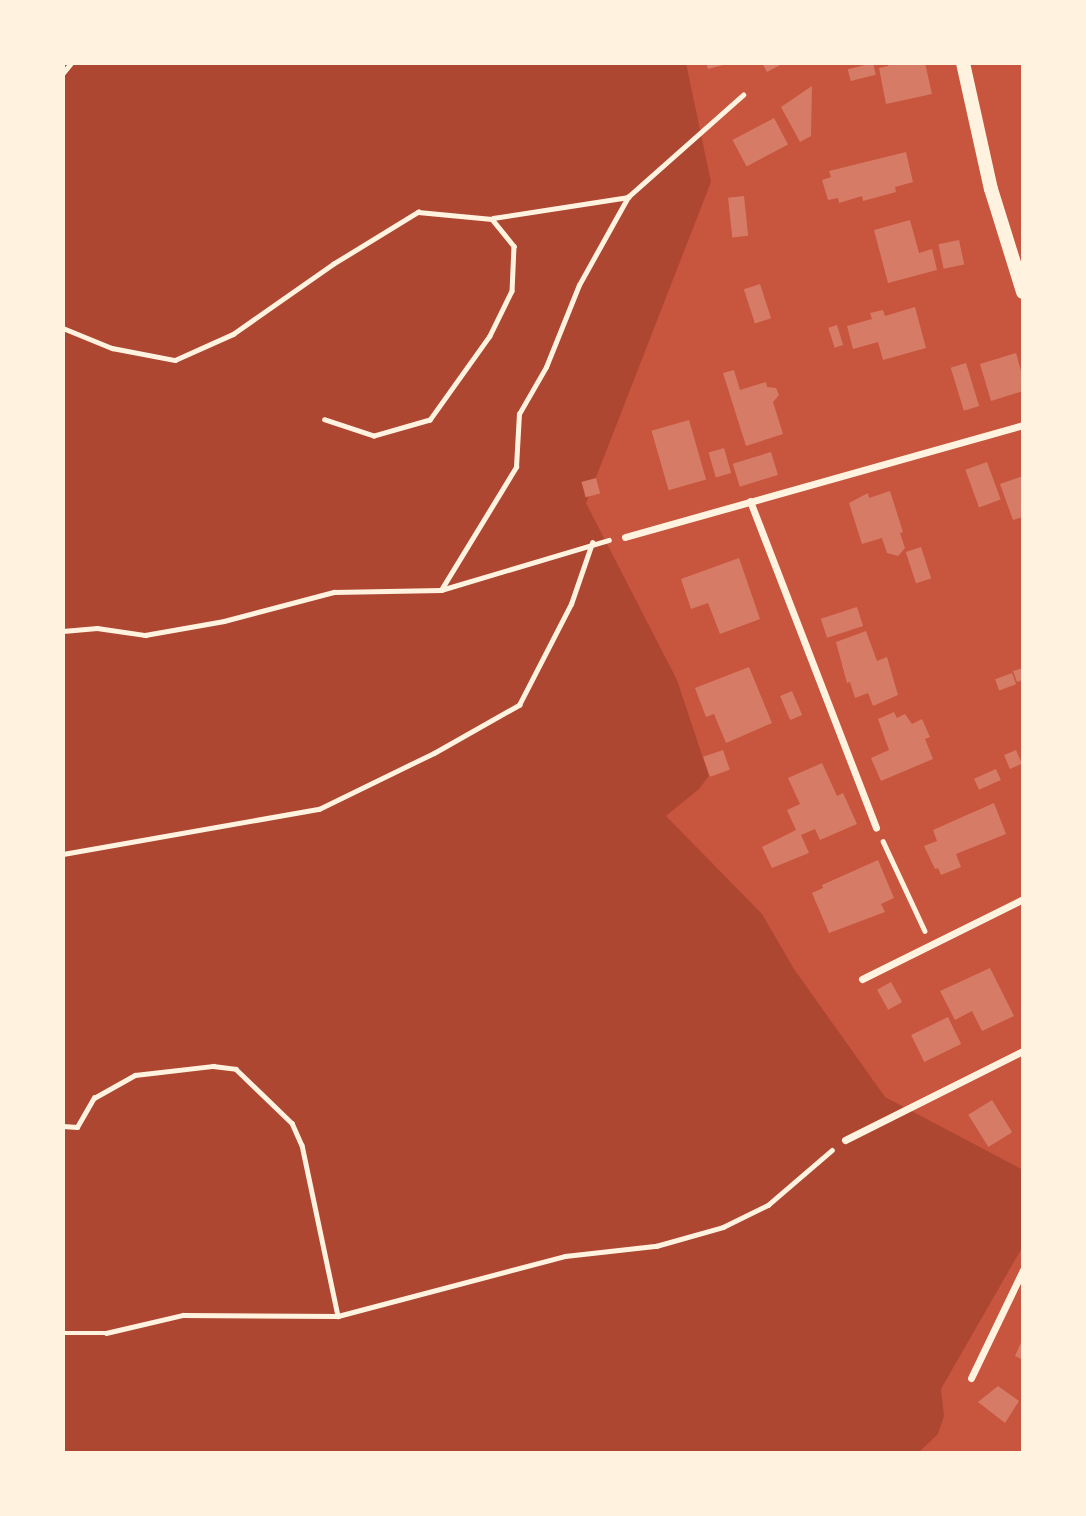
<!DOCTYPE html>
<style>
body{margin:0}
#map{position:relative;width:1086px;height:1516px;overflow:hidden;background:#c8553d;font-family:Arial,sans-serif}
div>[style]{position:absolute}
.green>*{inset:0;background:#ae4732}
.building>*{inset:0;background:#d67c66;transform-origin:0 0}
.path>*{height:4.5px;margin:-2.25px;padding:0 2.25px;transform-origin:2.25px;border-radius:2.25px;background:#fff3e0}
.minor>*{height:7px;margin:-3.5px;padding:0 3.5px;transform-origin:3.5px;border-radius:3.5px;background:#fff3e0}
.secondary>*{height:14px;margin:-7px;padding:0 7px;transform-origin:7px;border-radius:7px;background:#fff3e0}
span{translate:-50% -50%;white-space:nowrap;text-align:center;line-height:1.15;-webkit-text-stroke:6px #fff3e0;paint-order:stroke}
.frame{position:absolute;inset:0;border:65px solid #fff3e0;pointer-events:none}
</style>
<div id="map">
<div class="green">
<i style="clip-path:polygon(63px 63px,686px 63px,711px 182px,586px 503px,677px 680px,709px 776px,699px 789px,666px 816px,762px 914px,794px 969px,885px 1097px,1023px 1170px,1023px 1246px,941px 1389px,944px 1416px,938px 1434px,918px 1453px,63px 1453px)"></i>
</div>
<div class="building">
<i style="clip-path:polygon(706px 63px,727px 63px,727px 64px,708px 69px)"></i>
<i style="clip-path:polygon(762px 63px,779px 63px,780px 65px,767px 72px)"></i>
<i style="left:873px;top:63px;width:12px;height:26px;rotate:76deg"></i>
<i style="clip-path:polygon(889px 63px,925px 63px,932px 94px,886px 104px,879px 68px,888px 66px)"></i>
<i style="clip-path:polygon(812px 86px,811px 136px,800px 142px,781px 107px)"></i>
<i style="left:774px;top:118px;width:30px;height:47px;rotate:62deg"></i>
<i style="clip-path:polygon(906px 152px,913px 182px,895px 187px,896px 192px,863px 201px,862px 196px,839px 203px,838px 198px,828px 200px,822px 180px,831px 177px,829px 171px)"></i>
<i style="left:744px;top:196px;width:40px;height:16px;rotate:84deg"></i>
<i style="clip-path:polygon(910px 220px,919px 253px,932px 249px,937px 270px,888px 283px,874px 230px)"></i>
<i style="left:959px;top:240px;width:25px;height:21px;rotate:78deg"></i>
<i style="left:760px;top:284px;width:36px;height:17px;rotate:72deg"></i>
<i style="clip-path:polygon(915px 307px,926px 348px,883px 360px,878px 342px,853px 349px,847px 326px,872px 319px,870px 313px,883px 310px,885px 316px)"></i>
<i style="left:837px;top:325px;width:21px;height:9px;rotate:73deg"></i>
<i style="clip-path:polygon(1016px 353px,1023px 378px,1023px 391px,991px 401px,980px 364px)"></i>
<i style="left:966px;top:363px;width:45px;height:16px;rotate:73deg"></i>
<i style="clip-path:polygon(734px 370px,740px 390px,766px 382px,767px 387px,776px 388px,779px 395px,773px 402px,783px 434px,746px 446px,723px 373px)"></i>
<i style="left:689px;top:420px;width:62px;height:39px;rotate:74deg"></i>
<i style="left:724px;top:448px;width:26px;height:16px;rotate:74deg"></i>
<i style="left:771px;top:452px;width:24px;height:40px;rotate:73deg"></i>
<i style="left:987px;top:462px;width:40px;height:23px;rotate:70deg"></i>
<i style="clip-path:polygon(1023px 476px,1023px 517px,1013px 520px,1000px 484px)"></i>
<i style="left:596px;top:478px;width:16px;height:15px;rotate:75deg"></i>
<i style="clip-path:polygon(890px 491px,903px 532px,900px 533px,905px 548px,898px 556px,887px 553px,882px 538px,862px 544px,849px 503px,868px 493px,869px 498px)"></i>
<i style="left:921px;top:547px;width:33px;height:16px;rotate:72deg"></i>
<i style="clip-path:polygon(739px 558px,760px 619px,720px 634px,708px 603px,691px 609px,681px 579px)"></i>
<i style="left:857px;top:607px;width:20px;height:38px;rotate:72deg"></i>
<i style="clip-path:polygon(866px 631px,877px 661px,887px 657px,898px 695px,873px 706px,868px 693px,855px 698px,850px 682px,847px 683px,836px 642px)"></i>
<i style="clip-path:polygon(749px 667px,772px 723px,726px 743px,714px 714px,706px 717px,695px 688px)"></i>
<i style="clip-path:polygon(1023px 668px,1023px 680px,1017px 682px,1013px 671px)"></i>
<i style="left:1012px;top:673px;width:12px;height:18px;rotate:70deg"></i>
<i style="left:792px;top:691px;width:26px;height:13px;rotate:67deg"></i>
<i style="clip-path:polygon(894px 712px,897px 718px,905px 714px,912px 724px,922px 719px,930px 737px,925px 739px,933px 759px,881px 781px,871px 758px,889px 750px,878px 719px)"></i>
<i style="left:723px;top:750px;width:21px;height:21px;rotate:71deg"></i>
<i style="left:1016px;top:750px;width:15px;height:13px;rotate:67deg"></i>
<i style="clip-path:polygon(822px 763px,837px 796px,843px 793px,857px 824px,820px 840px,815px 829px,801px 835px,809px 853px,772px 868px,762px 847px,796px 830px,787px 810px,800px 804px,788px 778px)"></i>
<i style="left:996px;top:769px;width:12px;height:24px;rotate:66deg"></i>
<i style="clip-path:polygon(994px 803px,1006px 834px,956px 854px,961px 867px,941px 875px,938px 868px,935px 869px,924px 846px,937px 841px,933px 830px)"></i>
<i style="clip-path:polygon(878px 860px,894px 898px,881px 904px,885px 912px,829px 933px,812px 893px,823px 888px,822px 885px)"></i>
<i style="clip-path:polygon(990px 968px,1014px 1016px,982px 1031px,972px 1011px,955px 1020px,940px 991px)"></i>
<i style="left:891px;top:982px;width:23px;height:16px;rotate:61deg"></i>
<i style="left:948px;top:1017px;width:30px;height:41px;rotate:64deg"></i>
<i style="left:992px;top:1100px;width:38px;height:28px;rotate:58deg"></i>
<i style="clip-path:polygon(1023px 1338px,1023px 1360px,1015px 1356px)"></i>
<i style="clip-path:polygon(998px 1386px,1019px 1401px,1005px 1423px,978px 1402px)"></i>
</div>
<div class="path">
<i style="left:63px;top:73px;width:13px;rotate:-51deg"></i>
<i style="left:493px;top:218px;width:137px;rotate:-8.8deg"></i>
<i style="left:63px;top:328px;width:53px;rotate:22.2deg"></i>
<i style="left:112px;top:348px;width:64px;rotate:10.8deg"></i>
<i style="left:175px;top:360px;width:64px;rotate:-24.1deg"></i>
<i style="left:233px;top:334px;width:122px;rotate:-35deg"></i>
<i style="left:333px;top:264px;width:100px;rotate:-31.5deg"></i>
<i style="left:418px;top:212px;width:74px;rotate:5.4deg"></i>
<i style="left:492px;top:219px;width:35px;rotate:51deg"></i>
<i style="left:514px;top:246px;width:45px;rotate:92.5deg"></i>
<i style="left:512px;top:291px;width:50px;rotate:116.1deg"></i>
<i style="left:490px;top:336px;width:103px;rotate:125.5deg"></i>
<i style="left:430px;top:420px;width:58px;rotate:164.1deg"></i>
<i style="left:374px;top:436px;width:52px;rotate:-161.9deg"></i>
<i style="left:441px;top:590px;width:144px;rotate:-58.6deg"></i>
<i style="left:516px;top:467px;width:53px;rotate:-86.8deg"></i>
<i style="left:519px;top:414px;width:54px;rotate:-60.1deg"></i>
<i style="left:546px;top:367px;width:88px;rotate:-68.1deg"></i>
<i style="left:579px;top:285px;width:101px;rotate:-60.9deg"></i>
<i style="left:628px;top:197px;width:154px;rotate:-41.6deg"></i>
<i style="left:63px;top:631px;width:34px;rotate:-5deg"></i>
<i style="left:97px;top:628px;width:49px;rotate:8.3deg"></i>
<i style="left:145px;top:635px;width:80px;rotate:-10deg"></i>
<i style="left:224px;top:621px;width:114px;rotate:-14.8deg"></i>
<i style="left:334px;top:592px;width:107px;rotate:-1.1deg"></i>
<i style="left:441px;top:590px;width:175px;rotate:-16.6deg"></i>
<i style="left:883px;top:841px;width:99px;rotate:65deg"></i>
<i style="left:63px;top:854px;width:260px;rotate:-10deg"></i>
<i style="left:319px;top:809px;width:128px;rotate:-26deg"></i>
<i style="left:434px;top:753px;width:98px;rotate:-29.5deg"></i>
<i style="left:519px;top:705px;width:114px;rotate:-62.8deg"></i>
<i style="left:571px;top:604px;width:65px;rotate:-71deg"></i>
<i style="left:63px;top:1126px;width:14px;rotate:4deg"></i>
<i style="left:77px;top:1127px;width:34px;rotate:-60deg"></i>
<i style="left:94px;top:1098px;width:47px;rotate:-29.3deg"></i>
<i style="left:135px;top:1075px;width:79px;rotate:-6.6deg"></i>
<i style="left:213px;top:1066px;width:23px;rotate:7deg"></i>
<i style="left:236px;top:1069px;width:78px;rotate:44deg"></i>
<i style="left:292px;top:1123px;width:24px;rotate:66deg"></i>
<i style="left:302px;top:1145px;width:175px;rotate:78.1deg"></i>
<i style="left:63px;top:1333px;width:43px"></i>
<i style="left:106px;top:1333px;width:79px;rotate:-13.2deg"></i>
<i style="left:183px;top:1315px;width:155px;rotate:0.4deg"></i>
<i style="left:338px;top:1316px;width:235px;rotate:-14.8deg"></i>
<i style="left:565px;top:1256px;width:92px;rotate:-6.3deg"></i>
<i style="left:656px;top:1246px;width:70px;rotate:-15.8deg"></i>
<i style="left:723px;top:1227px;width:50px;rotate:-26.1deg"></i>
<i style="left:768px;top:1205px;width:84px;rotate:-40.7deg"></i>
</div>
<div class="minor">
<i style="left:750px;top:501px;width:350px;rotate:68.9deg"></i>
<i style="left:625px;top:537px;width:413px;rotate:-15.7deg"></i>
<i style="left:862px;top:979px;width:180px;rotate:-26.4deg"></i>
<i style="left:845px;top:1140px;width:199px;rotate:-26.6deg"></i>
<i style="left:971px;top:1378px;width:120px;rotate:-64.3deg"></i>
</div>
<div class="secondary">
<i style="left:963px;top:63px;width:129px;rotate:77.5deg"></i>
<i style="left:991px;top:189px;width:108px;rotate:72.7deg"></i>
</div>
<div class="frame"></div>
</div>
